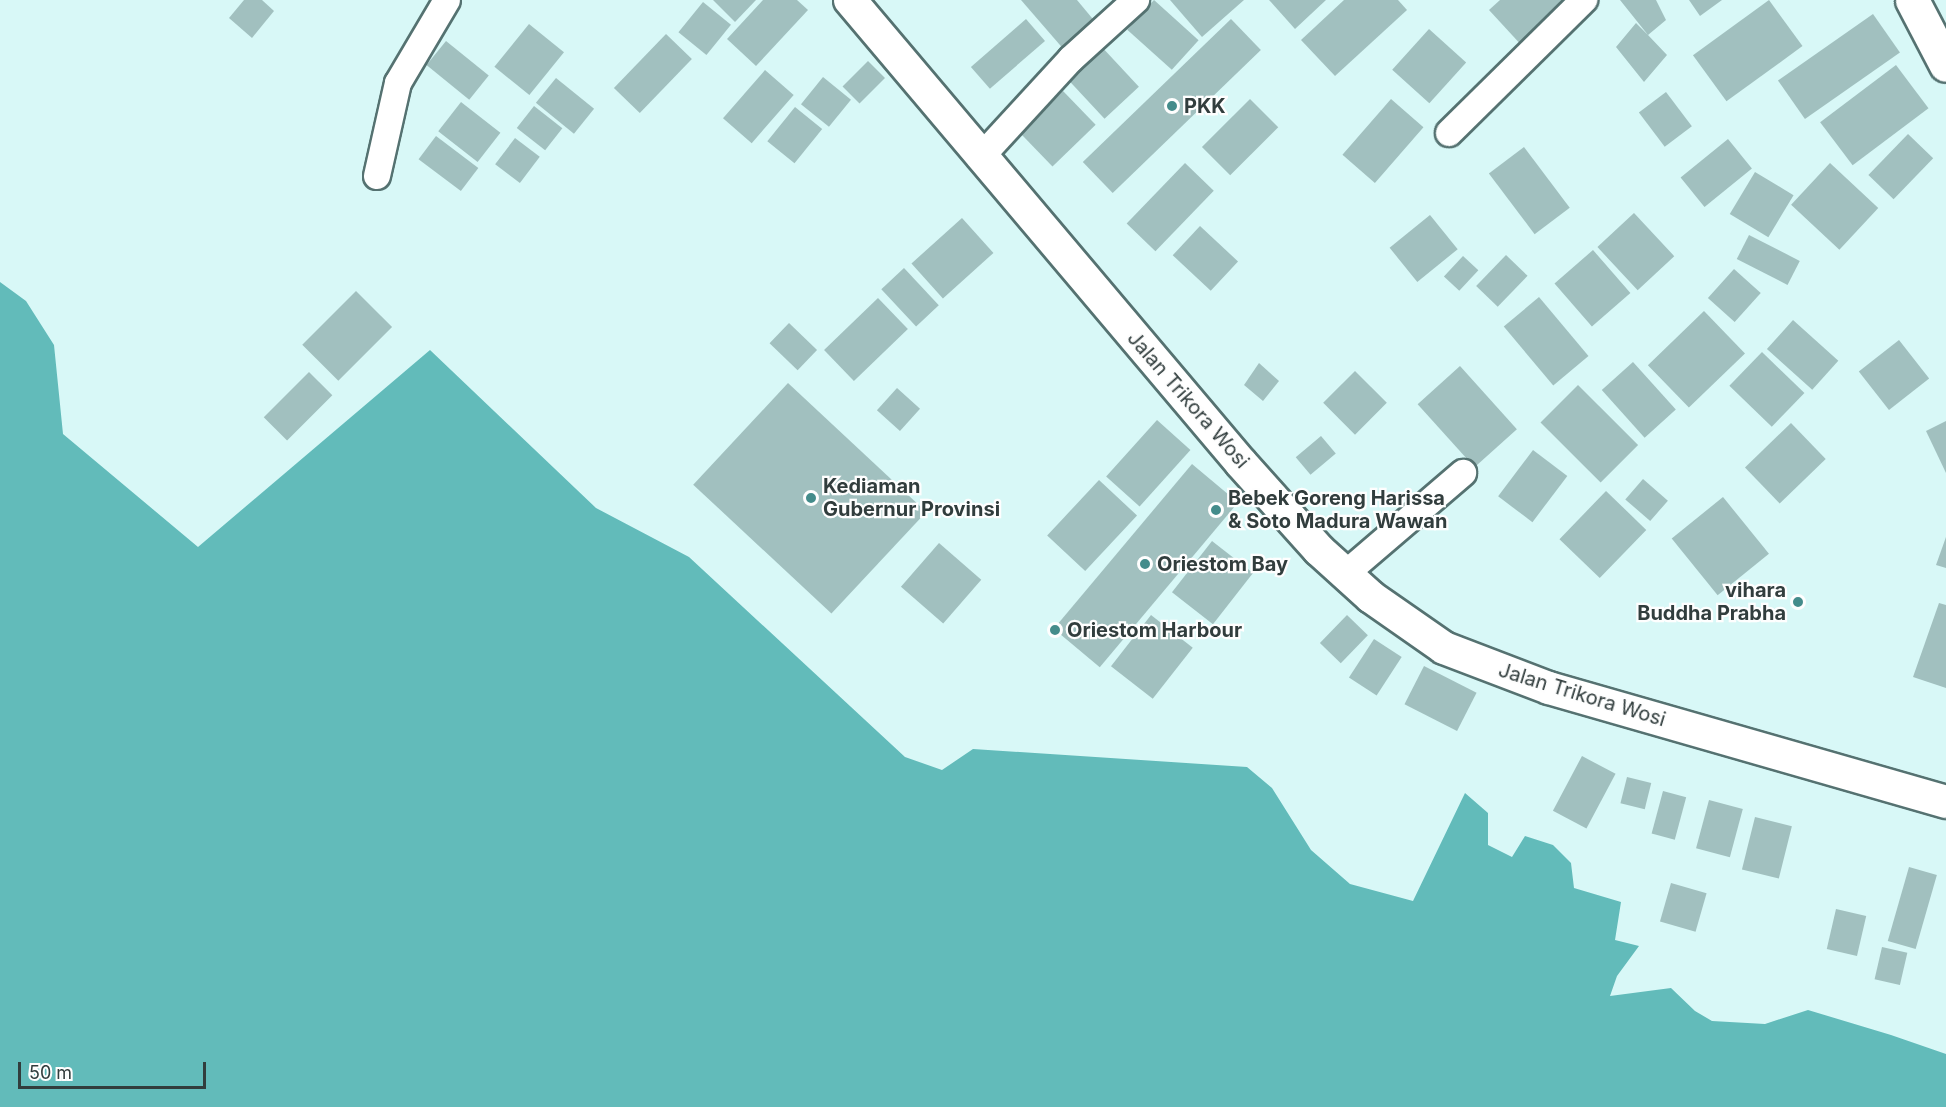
<!DOCTYPE html>
<style>
body{margin:0}
#map{position:relative;width:1946px;height:1107px;overflow:hidden;background:#d8f8f7;font-family:Inter,sans-serif}
div>[style]{position:absolute}
.water>*{inset:0;background:#62bbba}
.building>*{inset:0;background:#a1c0bf;transform-origin:0 0}
.roads{filter:drop-shadow(2px 0 #557271) drop-shadow(-2px 0 #557271) drop-shadow(0 2px #557271) drop-shadow(0 -2px #557271)}
.minor>*{height:26px;margin:-13px;padding:0 13px;transform-origin:13px;border-radius:13px;background:#fff}
.tertiary>*{height:32px;margin:-16px;padding:0 16px;transform-origin:16px;border-radius:16px;background:#fff}
.trunk>*{height:33px;margin:-16.5px;padding:0 16.5px;transform-origin:16.5px;border-radius:16.5px;background:#fff}
.dots>*{width:16px;height:16px;translate:-50% -50%;box-sizing:border-box;border:3px solid #fefefe;border-radius:50%}
span{translate:-50% -50%;white-space:nowrap;text-align:center;line-height:1.15;-webkit-text-stroke:4.5px #fefefe;paint-order:stroke}
.poi-label{font-size:20px;color:#313d3d;font-weight:700}
.left{translate:0 -50%;text-align:left}
.right{translate:-100% -50%;text-align:right}
.street-label{font-size:20px;color:#313d3d}
.scale{position:absolute;left:18px;top:1062px;width:188px;height:27px;box-sizing:border-box;border:3px solid #313d3d;border-top:0;padding-left:8px;font-size:18px;line-height:21px;white-space:nowrap;color:#313d3d;-webkit-text-stroke:4px #fefefe;paint-order:stroke}
</style>
<div id="map">
<div class="water">
<i style="clip-path:polygon(0 282px,26px 301px,54px 345px,63px 434px,198px 547px,430px 350px,596px 508px,689px 557px,905px 757px,942px 770px,973px 749px,1247px 767px,1272px 788px,1311px 850px,1350px 884px,1413px 901px,1465px 793px,1488px 813px,1488px 845px,1512px 857px,1525px 836px,1553px 845px,1571px 863px,1574px 888px,1621px 902px,1615px 940px,1639px 946px,1617px 976px,1610px 996px,1671px 988px,1695px 1011px,1712px 1021px,1765px 1024px,1808px 1010px,1891px 1035px,1946px 1054px,1946px 1107px,0 1107px)"></i>
</div>
<div class="building">
<i style="clip-path:polygon(244px 0,262px 0,274px 11px,252px 38px,229px 18px)"></i>
<i style="clip-path:polygon(713px 0,756px 0,735px 22px)"></i>
<i style="clip-path:polygon(763px 0,797px 0,808px 10px,756px 66px,727px 39px)"></i>
<i style="clip-path:polygon(1021px 0,1077px 0,1097px 24px,1066px 52px)"></i>
<i style="left:1154px;top:0;width:60px;height:40px;rotate:42deg"></i>
<i style="clip-path:polygon(1170px 0,1244px 0,1202px 37px)"></i>
<i style="clip-path:polygon(1269px 0,1326px 0,1295px 29px)"></i>
<i style="clip-path:polygon(1344px 0,1398px 0,1407px 10px,1335px 76px,1301px 40px)"></i>
<i style="clip-path:polygon(1500px 0,1569px 0,1524px 48px,1489px 10px)"></i>
<i style="clip-path:polygon(1620px 0,1656px 0,1666px 20px,1648px 35px,1667px 55px,1644px 82px,1616px 47px,1636px 23px,1648px 35px)"></i>
<i style="clip-path:polygon(1689px 0,1722px 0,1700px 16px)"></i>
<i style="left:1769px;top:0;width:57px;height:94px;rotate:54deg"></i>
<i style="left:703px;top:2px;width:36px;height:39px;rotate:39deg"></i>
<i style="left:1873px;top:14px;width:47px;height:116px;rotate:55deg"></i>
<i style="left:1026px;top:19px;width:29px;height:73px;rotate:49deg"></i>
<i style="left:1231px;top:19px;width:43px;height:206px;rotate:46deg"></i>
<i style="left:529px;top:24px;width:45px;height:55px;rotate:39deg"></i>
<i style="left:1429px;top:29px;width:50px;height:55px;rotate:42deg"></i>
<i style="left:666px;top:34px;width:36px;height:75px;rotate:44deg"></i>
<i style="left:446px;top:41px;width:55px;height:31px;rotate:39deg"></i>
<i style="left:1100px;top:45px;width:57px;height:47px;rotate:47deg"></i>
<i style="left:868px;top:61px;width:24px;height:36px;rotate:45deg"></i>
<i style="left:1896px;top:65px;width:54px;height:95px;rotate:53deg"></i>
<i style="left:765px;top:70px;width:38px;height:64px;rotate:41deg"></i>
<i style="left:823px;top:77px;width:36px;height:35px;rotate:39deg"></i>
<i style="left:556px;top:78px;width:49px;height:32px;rotate:39deg"></i>
<i style="left:1063px;top:91px;width:47px;height:60px;rotate:46deg"></i>
<i style="left:1666px;top:92px;width:43px;height:34px;rotate:53deg"></i>
<i style="left:1250px;top:99px;width:40px;height:68px;rotate:45deg"></i>
<i style="left:1391px;top:99px;width:43px;height:74px;rotate:41deg"></i>
<i style="left:461px;top:102px;width:50px;height:37px;rotate:38deg"></i>
<i style="left:534px;top:106px;width:36px;height:28px;rotate:38deg"></i>
<i style="left:795px;top:107px;width:35px;height:44px;rotate:39deg"></i>
<i style="left:1908px;top:134px;width:35px;height:57px;rotate:44deg"></i>
<i style="left:436px;top:136px;width:53px;height:29px;rotate:37deg"></i>
<i style="left:515px;top:138px;width:31px;height:33px;rotate:37deg"></i>
<i style="left:1728px;top:139px;width:38px;height:61px;rotate:51deg"></i>
<i style="left:1524px;top:147px;width:76px;height:44px;rotate:53deg"></i>
<i style="left:1185px;top:163px;width:40px;height:84px;rotate:44deg"></i>
<i style="left:1830px;top:163px;width:66px;height:57px;rotate:43deg"></i>
<i style="left:1755px;top:172px;width:45px;height:49px;rotate:31deg"></i>
<i style="left:1634px;top:213px;width:59px;height:50px;rotate:47deg"></i>
<i style="left:1430px;top:215px;width:44px;height:52px;rotate:51deg"></i>
<i style="left:962px;top:218px;width:47px;height:68px;rotate:48deg"></i>
<i style="left:1200px;top:226px;width:52px;height:40px;rotate:43deg"></i>
<i style="left:1749px;top:235px;width:57px;height:27px;rotate:27deg"></i>
<i style="left:1593px;top:250px;width:57px;height:51px;rotate:49deg"></i>
<i style="left:1506px;top:255px;width:30px;height:43px;rotate:44deg"></i>
<i style="left:1463px;top:256px;width:21px;height:28px;rotate:43deg"></i>
<i style="left:904px;top:268px;width:51px;height:31px;rotate:47deg"></i>
<i style="left:1734px;top:269px;width:36px;height:39px;rotate:42deg"></i>
<i style="left:356px;top:291px;width:51px;height:76px;rotate:45deg"></i>
<i style="left:1539px;top:297px;width:77px;height:46px;rotate:50deg"></i>
<i style="left:878px;top:298px;width:43px;height:75px;rotate:46deg"></i>
<i style="left:1704px;top:311px;width:59px;height:78px;rotate:46deg"></i>
<i style="left:1793px;top:320px;width:61px;height:39px;rotate:42deg"></i>
<i style="left:789px;top:323px;width:39px;height:28px;rotate:44deg"></i>
<i style="left:1899px;top:340px;width:49px;height:51px;rotate:52deg"></i>
<i style="left:1762px;top:352px;width:59px;height:47px;rotate:44deg"></i>
<i style="left:1633px;top:362px;width:64px;height:42px;rotate:48deg"></i>
<i style="clip-path:polygon(1259px 363px,1279px 381px,1263px 401px,1244px 385px)"></i>
<i style="left:1460px;top:366px;width:85px;height:57px;rotate:48deg"></i>
<i style="left:1355px;top:371px;width:45px;height:45px;rotate:45deg"></i>
<i style="left:309px;top:372px;width:33px;height:64px;rotate:45deg"></i>
<i style="left:788px;top:383px;width:189px;height:139px;rotate:43deg"></i>
<i style="left:1578px;top:385px;width:85px;height:53px;rotate:45deg"></i>
<i style="left:897px;top:388px;width:31px;height:30px;rotate:42deg"></i>
<i style="left:1157px;top:420px;width:45px;height:76px;rotate:42deg"></i>
<i style="clip-path:polygon(1946px 421px,1946px 473px,1926px 431px)"></i>
<i style="left:1791px;top:423px;width:50px;height:64px;rotate:46deg"></i>
<i style="left:1321px;top:436px;width:23px;height:33px;rotate:50deg"></i>
<i style="left:1533px;top:450px;width:43px;height:58px;rotate:37deg"></i>
<i style="left:1192px;top:464px;width:60px;height:215px;rotate:40deg"></i>
<i style="left:1643px;top:479px;width:33px;height:27px;rotate:41deg"></i>
<i style="left:1099px;top:480px;width:52px;height:76px;rotate:43deg"></i>
<i style="left:1606px;top:491px;width:56px;height:67px;rotate:44deg"></i>
<i style="left:1723px;top:497px;width:73px;height:66px;rotate:51deg"></i>
<i style="clip-path:polygon(1946px 537px,1946px 568px,1936px 565px)"></i>
<i style="left:1212px;top:541px;width:52px;height:65px;rotate:38deg"></i>
<i style="left:939px;top:543px;width:56px;height:58px;rotate:41deg"></i>
<i style="clip-path:polygon(1939px 603px,1946px 605px,1946px 688px,1913px 677px)"></i>
<i style="left:1151px;top:615px;width:53px;height:65px;rotate:38deg"></i>
<i style="left:1347px;top:615px;width:29px;height:39px;rotate:44deg"></i>
<i style="left:1374px;top:639px;width:33px;height:46px;rotate:33deg"></i>
<i style="left:1424px;top:666px;width:59px;height:43px;rotate:27deg"></i>
<i style="left:1582px;top:756px;width:38px;height:62px;rotate:28deg"></i>
<i style="left:1627px;top:777px;width:25px;height:27px;rotate:14deg"></i>
<i style="left:1663px;top:791px;width:24px;height:44px;rotate:15deg"></i>
<i style="left:1709px;top:800px;width:35px;height:50px;rotate:15deg"></i>
<i style="left:1755px;top:817px;width:38px;height:54px;rotate:14deg"></i>
<i style="left:1909px;top:867px;width:29px;height:77px;rotate:16deg"></i>
<i style="left:1671px;top:883px;width:37px;height:40px;rotate:16deg"></i>
<i style="left:1836px;top:909px;width:31px;height:41px;rotate:13deg"></i>
<i style="left:1882px;top:947px;width:26px;height:33px;rotate:13deg"></i>
</div>
<div class="roads">
<div class="minor">
<i style="left:1449px;top:133px;width:190px;rotate:-44.6deg"></i>
<i style="left:980px;top:158px;width:134px;rotate:-47.4deg"></i>
<i style="left:1071px;top:59px;width:88px;rotate:-42.2deg"></i>
<i style="left:377px;top:176px;width:95px;rotate:-77.3deg"></i>
<i style="left:398px;top:83px;width:96px;rotate:-59.4deg"></i>
<i style="left:1344px;top:575px;width:157px;rotate:-40.6deg"></i>
</div>
<div class="tertiary">
<i style="left:850px;top:0;width:606px;rotate:49.82deg"></i>
<i style="left:1241px;top:463px;width:117px;rotate:48.1deg"></i>
<i style="left:1319px;top:550px;width:70px;rotate:42.1deg"></i>
<i style="left:1371px;top:597px;width:89px;rotate:34.9deg"></i>
<i style="left:1444px;top:648px;width:112px;rotate:20.9deg"></i>
<i style="left:1549px;top:688px;width:413px;rotate:16deg"></i>
</div>
<div class="trunk">
<i style="left:1912px;top:0;width:73px;rotate:62.4deg"></i>
</div>
</div>
<div class="dots">
<i style="left:1172px;top:106px;background:#448c8b"></i>
<i style="left:811px;top:498px;background:#448c8b"></i>
<i style="left:1216px;top:510px;background:#448c8b"></i>
<i style="left:1145px;top:564px;background:#448c8b"></i>
<i style="left:1798px;top:602px;background:#448c8b"></i>
<i style="left:1055px;top:630px;background:#448c8b"></i>
</div>
<div class="poi-label">
<span class="left" style="left:1184px;top:106px">PKK</span>
<span class="left" style="left:823px;top:498px">Kediaman<br>Gubernur Provinsi</span>
<span class="left" style="left:1228px;top:510px">Bebek Goreng Harissa<br>&amp; Soto Madura Wawan</span>
<span class="left" style="left:1157px;top:564px">Oriestom Bay</span>
<span class="right" style="left:1786px;top:602px">vihara<br>Buddha Prabha</span>
<span class="left" style="left:1067px;top:630px">Oriestom Harbour</span>
</div>
<div class="street-label">
<span style="left:1188px;top:400px;rotate:49deg">Jalan Trikora Wosi</span>
<span style="left:1582px;top:695px;rotate:17deg">Jalan Trikora Wosi</span>
</div>
<div class="scale">50 m</div>
</div>
